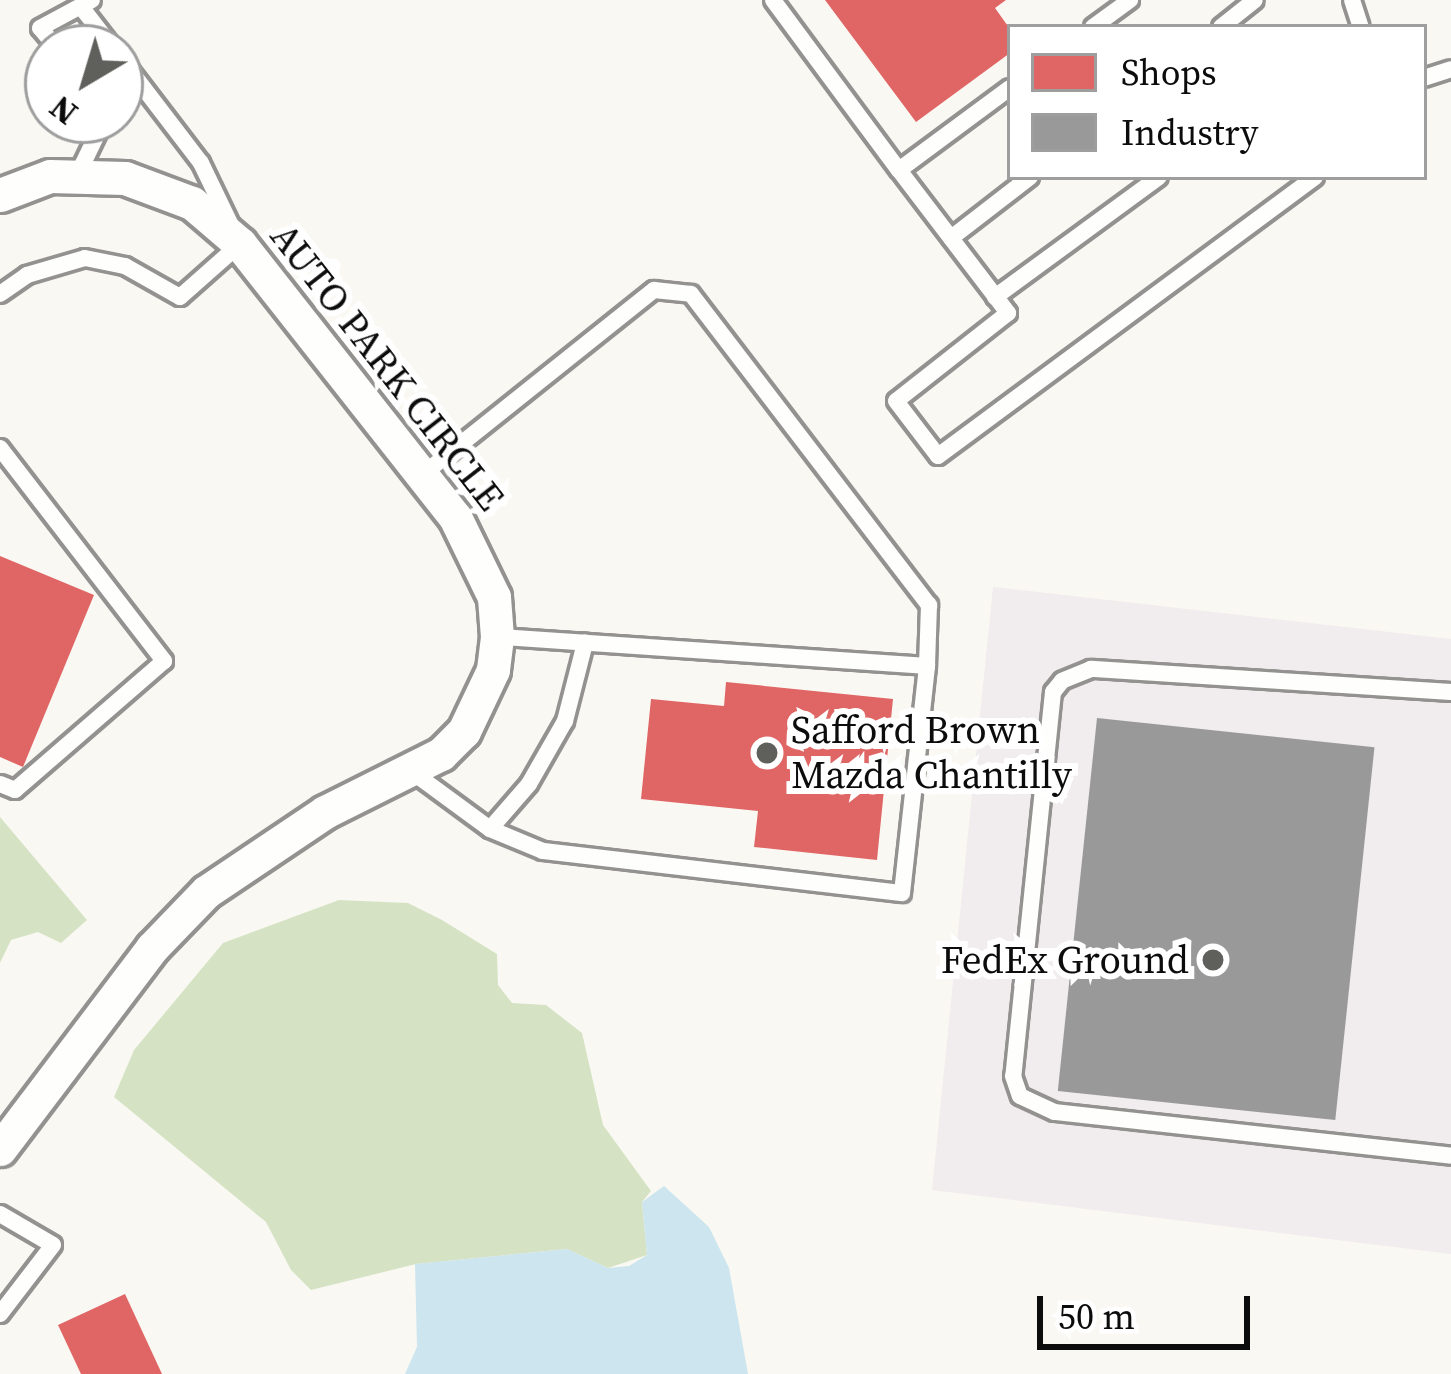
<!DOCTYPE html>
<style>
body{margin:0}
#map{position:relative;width:1451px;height:1374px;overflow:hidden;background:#faf8f2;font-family:"Source Serif 4",serif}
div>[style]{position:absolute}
.industrial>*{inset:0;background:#f1ecee}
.forest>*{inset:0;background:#d5e3c4}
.water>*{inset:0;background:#cce5ee}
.shops>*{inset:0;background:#e06666}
.industry>*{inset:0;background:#999;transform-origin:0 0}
.roads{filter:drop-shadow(3px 0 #939290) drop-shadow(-3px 0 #939290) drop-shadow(0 3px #939290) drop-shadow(0 -3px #939290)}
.lane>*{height:16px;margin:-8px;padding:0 8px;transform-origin:8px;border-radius:8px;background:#fefefd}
.street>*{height:33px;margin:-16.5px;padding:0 16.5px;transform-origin:16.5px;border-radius:16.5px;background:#fefefd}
.dots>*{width:33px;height:33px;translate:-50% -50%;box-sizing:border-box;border:6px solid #fff;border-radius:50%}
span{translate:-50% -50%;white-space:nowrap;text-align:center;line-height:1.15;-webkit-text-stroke:12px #fff;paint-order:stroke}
.street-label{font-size:39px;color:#0c0c0c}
.poi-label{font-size:39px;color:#0c0c0c}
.left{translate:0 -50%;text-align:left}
.right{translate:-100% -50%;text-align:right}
.legend{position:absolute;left:1007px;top:24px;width:420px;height:156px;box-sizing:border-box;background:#fff;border:3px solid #9e9e9e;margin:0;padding:15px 21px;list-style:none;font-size:36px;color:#0c0c0c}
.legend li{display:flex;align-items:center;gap:24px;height:60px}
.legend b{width:60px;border:3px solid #9e9e9e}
.north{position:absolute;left:24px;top:24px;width:120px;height:120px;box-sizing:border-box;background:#fff;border:3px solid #9e9e9e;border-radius:50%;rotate:218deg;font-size:33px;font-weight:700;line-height:48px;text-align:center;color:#0c0c0c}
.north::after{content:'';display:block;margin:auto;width:42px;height:54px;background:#5f5f5c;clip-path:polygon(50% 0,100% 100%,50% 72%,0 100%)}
.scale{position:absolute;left:1037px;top:1296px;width:213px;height:54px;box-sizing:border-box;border:6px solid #0c0c0c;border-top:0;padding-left:15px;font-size:36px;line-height:42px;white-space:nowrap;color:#0c0c0c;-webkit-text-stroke:9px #fff;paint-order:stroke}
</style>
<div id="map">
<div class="industrial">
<i style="clip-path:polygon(993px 587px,1451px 639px,1451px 1254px,932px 1190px)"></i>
</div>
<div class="forest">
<i style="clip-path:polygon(0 817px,87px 920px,61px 943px,38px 932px,11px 940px,0 963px)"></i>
<i style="clip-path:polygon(339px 900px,408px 903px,442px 920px,497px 954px,498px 985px,512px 1003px,546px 1005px,582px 1033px,603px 1125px,651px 1191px,642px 1202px,647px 1255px,608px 1268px,567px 1249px,416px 1264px,311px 1290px,291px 1270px,266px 1222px,114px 1097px,134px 1050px,223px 943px)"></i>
</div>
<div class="water">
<i style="clip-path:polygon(664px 1186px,709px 1227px,729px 1268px,748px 1374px,405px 1374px,417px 1347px,415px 1264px,567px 1249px,608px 1268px,629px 1266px,647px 1255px,642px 1202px)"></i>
</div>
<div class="shops">
<i style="clip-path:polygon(825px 0,1006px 0,995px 8px,1010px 29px,1010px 53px,916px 122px)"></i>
<i style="clip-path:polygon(0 556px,94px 595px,23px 767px,0 757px)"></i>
<i style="clip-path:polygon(726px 682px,893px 699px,877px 860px,754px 847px,758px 811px,641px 799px,651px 699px,724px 706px)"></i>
<i style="clip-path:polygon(125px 1294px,162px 1374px,81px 1374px,58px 1325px)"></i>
</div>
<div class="industry">
<i style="left:1097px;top:718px;width:279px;height:375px;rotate:6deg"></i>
</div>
<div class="roads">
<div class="lane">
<i style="left:773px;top:0;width:212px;rotate:53.5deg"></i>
<i style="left:899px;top:170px;width:138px;rotate:-36.5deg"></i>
<i style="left:1352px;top:0;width:28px;rotate:72deg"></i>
<i style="left:82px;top:8px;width:51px;rotate:52.2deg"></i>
<i style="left:1093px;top:27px;width:46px;rotate:-36.1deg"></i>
<i style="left:1221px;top:27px;width:43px;rotate:-38.5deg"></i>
<i style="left:57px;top:48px;width:26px;rotate:-130deg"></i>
<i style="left:40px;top:28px;width:59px;rotate:-28.3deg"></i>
<i style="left:1424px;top:78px;width:28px;rotate:-18deg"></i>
<i style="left:899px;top:170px;width:180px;rotate:52.7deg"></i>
<i style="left:1008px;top:313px;width:142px;rotate:141.8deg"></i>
<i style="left:896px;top:401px;width:69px;rotate:52.6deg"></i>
<i style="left:938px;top:456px;width:469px;rotate:-36.5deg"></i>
<i style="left:78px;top:174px;width:60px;rotate:-64.3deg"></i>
<i style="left:951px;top:238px;width:100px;rotate:-37.7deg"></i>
<i style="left:0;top:294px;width:33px;rotate:-35deg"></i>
<i style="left:27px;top:275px;width:60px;rotate:-16.3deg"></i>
<i style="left:85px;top:258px;width:41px;rotate:11.3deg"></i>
<i style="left:125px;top:266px;width:63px;rotate:29.4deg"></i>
<i style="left:180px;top:297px;width:80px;rotate:-41.5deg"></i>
<i style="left:240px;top:244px;width:90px;rotate:-115.7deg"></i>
<i style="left:201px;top:163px;width:133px;rotate:-127.4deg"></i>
<i style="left:995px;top:297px;width:203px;rotate:-36.2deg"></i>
<i style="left:0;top:448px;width:269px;rotate:52.4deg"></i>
<i style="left:164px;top:661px;width:197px;rotate:139.1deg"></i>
<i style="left:15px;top:790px;width:16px;rotate:-158deg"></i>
<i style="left:422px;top:475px;width:297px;rotate:-38.6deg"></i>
<i style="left:654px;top:290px;width:37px;rotate:6deg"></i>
<i style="left:691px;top:294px;width:392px;rotate:52.6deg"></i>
<i style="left:929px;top:605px;width:61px;rotate:91.9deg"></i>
<i style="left:1451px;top:692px;width:361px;rotate:-176.3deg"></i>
<i style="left:1091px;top:669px;width:31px;rotate:158deg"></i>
<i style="left:1062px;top:681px;width:14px;rotate:129deg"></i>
<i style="left:1053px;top:692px;width:386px;rotate:95.9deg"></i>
<i style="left:1013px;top:1076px;width:21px;rotate:71deg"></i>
<i style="left:1020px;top:1096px;width:38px;rotate:25deg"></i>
<i style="left:1055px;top:1112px;width:398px;rotate:6.3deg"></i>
<i style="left:411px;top:771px;width:98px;rotate:36.3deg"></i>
<i style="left:490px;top:829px;width:57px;rotate:22.5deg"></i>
<i style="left:543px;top:851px;width:361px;rotate:6.7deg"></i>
<i style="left:902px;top:893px;width:228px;rotate:-83.7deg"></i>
<i style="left:927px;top:666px;width:431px;rotate:-176.1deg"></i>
<i style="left:490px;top:829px;width:60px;rotate:-49.1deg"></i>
<i style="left:529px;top:784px;width:73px;rotate:-60.3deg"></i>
<i style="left:565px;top:721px;width:81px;rotate:-75.6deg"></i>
<i style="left:0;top:1214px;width:61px;rotate:30.3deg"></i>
<i style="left:53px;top:1245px;width:87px;rotate:127.5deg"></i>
</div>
<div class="street">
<i style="left:0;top:195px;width:53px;rotate:-20.8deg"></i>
<i style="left:50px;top:176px;width:75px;rotate:1.5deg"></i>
<i style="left:125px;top:178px;width:72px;rotate:20.5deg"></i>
<i style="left:192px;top:203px;width:63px;rotate:40.5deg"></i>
<i style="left:240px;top:244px;width:347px;rotate:51.8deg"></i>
<i style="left:455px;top:517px;width:89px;rotate:64deg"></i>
<i style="left:494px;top:597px;width:40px;rotate:85.7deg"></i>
<i style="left:497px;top:637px;width:33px;rotate:97deg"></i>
<i style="left:493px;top:670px;width:68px;rotate:115.4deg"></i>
<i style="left:464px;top:731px;width:33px;rotate:135deg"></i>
<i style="left:441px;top:754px;width:130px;rotate:153.4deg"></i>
<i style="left:325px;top:812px;width:143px;rotate:146.1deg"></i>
<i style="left:206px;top:892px;width:78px;rotate:134deg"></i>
<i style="left:152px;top:948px;width:252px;rotate:127.1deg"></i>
</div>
</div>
<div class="dots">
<i style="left:767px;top:753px;background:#5f5f5c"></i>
<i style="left:1213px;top:960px;background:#5f5f5c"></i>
</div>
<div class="street-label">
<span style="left:387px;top:367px;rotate:52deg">AUTO PARK CIRCLE</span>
</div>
<div class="poi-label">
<span class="left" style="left:791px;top:753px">Safford Brown<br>Mazda Chantilly</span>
<span class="right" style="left:1189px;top:960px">FedEx Ground</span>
</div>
<ul class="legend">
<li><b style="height:33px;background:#e06666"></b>Shops</li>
<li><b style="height:33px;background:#999"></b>Industry</li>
</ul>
<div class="north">N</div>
<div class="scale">50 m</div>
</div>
